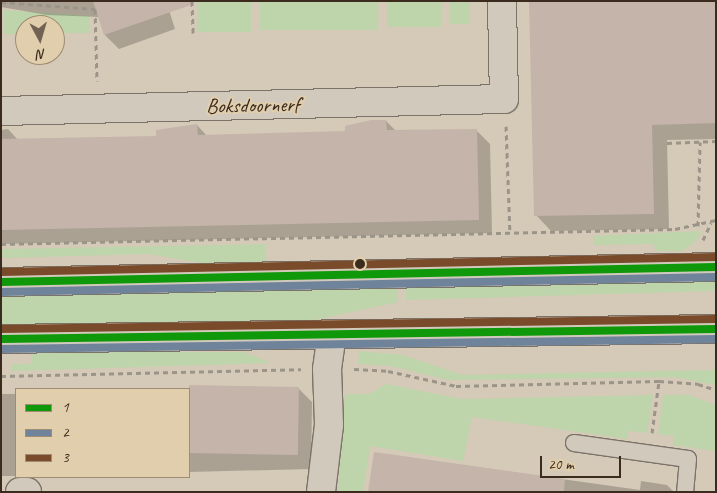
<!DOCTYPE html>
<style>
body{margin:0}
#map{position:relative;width:717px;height:493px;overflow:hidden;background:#d5cab8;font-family:Caveat,sans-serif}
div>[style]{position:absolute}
.green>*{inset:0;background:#bed4aa;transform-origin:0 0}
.shadow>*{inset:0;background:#0003;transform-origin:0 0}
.building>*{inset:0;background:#c4b4a9;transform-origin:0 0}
.path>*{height:3px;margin-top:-1.5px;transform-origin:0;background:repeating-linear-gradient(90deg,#9b9489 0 5px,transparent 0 9px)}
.roads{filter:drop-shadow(1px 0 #7b7368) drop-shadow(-1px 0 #7b7368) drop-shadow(0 1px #7b7368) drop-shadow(0 -1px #7b7368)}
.lane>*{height:16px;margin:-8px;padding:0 8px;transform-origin:8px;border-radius:8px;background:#d1c9bc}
.street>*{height:28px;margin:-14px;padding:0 14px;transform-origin:14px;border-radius:14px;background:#d1c9bc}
.secondary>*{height:28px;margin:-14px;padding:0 14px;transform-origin:14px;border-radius:14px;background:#d1c9bc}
.bus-1>*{height:8px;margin:-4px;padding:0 4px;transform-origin:4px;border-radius:4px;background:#0f9809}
.bus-2>*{height:8px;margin:-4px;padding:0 4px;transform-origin:4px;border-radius:4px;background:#6f839a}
.bus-3>*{height:8px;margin:-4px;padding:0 4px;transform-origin:4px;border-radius:4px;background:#7a4b2a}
.dots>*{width:14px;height:14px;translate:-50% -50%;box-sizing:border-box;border:2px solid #e1ceac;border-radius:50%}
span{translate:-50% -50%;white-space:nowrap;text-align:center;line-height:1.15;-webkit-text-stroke:4px #e1ceac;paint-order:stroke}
.street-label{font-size:21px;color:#3b2a1e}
.frame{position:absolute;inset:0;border:2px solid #3b2a1e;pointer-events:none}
.legend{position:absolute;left:15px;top:388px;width:175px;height:90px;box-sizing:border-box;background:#e1ceac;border:1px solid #9f8c73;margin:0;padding:6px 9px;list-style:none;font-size:15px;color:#3b2a1e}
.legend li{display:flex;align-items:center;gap:10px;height:25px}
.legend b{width:25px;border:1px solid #9f8c73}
.north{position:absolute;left:15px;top:15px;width:50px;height:50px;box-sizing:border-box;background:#e1ceac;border:1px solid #9f8c73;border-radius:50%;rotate:174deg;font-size:14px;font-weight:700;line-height:20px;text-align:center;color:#3b2a1e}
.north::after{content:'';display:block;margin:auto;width:18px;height:22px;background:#716254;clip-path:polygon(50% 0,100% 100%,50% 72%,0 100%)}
.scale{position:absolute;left:540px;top:456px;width:81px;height:22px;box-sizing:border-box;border:2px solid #3b2a1e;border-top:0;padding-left:6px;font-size:15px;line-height:18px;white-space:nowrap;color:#3b2a1e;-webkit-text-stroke:4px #e1ceac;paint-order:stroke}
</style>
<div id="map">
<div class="green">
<i style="left:197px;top:1px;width:54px;height:31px"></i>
<i style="left:260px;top:1px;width:118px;height:29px"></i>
<i style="left:387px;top:1px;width:54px;height:26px"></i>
<i style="left:450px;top:1px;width:20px;height:23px"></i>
<i style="clip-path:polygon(4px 10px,89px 16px,89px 33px,55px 33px,55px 25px,25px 25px,25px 34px,4px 34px)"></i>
<i style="clip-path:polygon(699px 231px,701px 234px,695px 242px,683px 251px,656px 251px,653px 244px,594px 245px,593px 236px)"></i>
<i style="clip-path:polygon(265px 244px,266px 261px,240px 264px,213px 265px,148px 254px,1px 258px,1px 249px)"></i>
<i style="clip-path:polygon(716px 281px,714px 291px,406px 300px,406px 288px)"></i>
<i style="clip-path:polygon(398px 287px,398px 302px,305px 322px,1px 325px,1px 297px)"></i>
<i style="clip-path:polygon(359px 351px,403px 355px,462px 375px,716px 370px,716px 385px,674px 377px,448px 380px,391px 366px,358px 364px)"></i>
<i style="clip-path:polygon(31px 352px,244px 352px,271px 363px,12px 371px,12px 364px,31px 364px)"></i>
<i style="clip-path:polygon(386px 384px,462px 399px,653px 395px,647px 433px,628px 431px,627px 439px,472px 417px,463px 461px,370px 446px,363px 492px,338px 492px,345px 394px,369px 394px)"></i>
<i style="clip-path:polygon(663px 395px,689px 395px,716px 405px,716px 451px,673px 445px,674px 436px,658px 434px)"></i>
</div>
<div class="shadow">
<i style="clip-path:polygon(1px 1px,188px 1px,168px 7px,175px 29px,119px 49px,105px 35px,99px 17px,47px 15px,1px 7px)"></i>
<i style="clip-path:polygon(716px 1px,716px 139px,667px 140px,669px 229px,551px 231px,536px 215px)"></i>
<i style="clip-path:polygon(386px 121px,396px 131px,476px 130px,490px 144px,492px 233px,1px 244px,1px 130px,8px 129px,18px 140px,157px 137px,197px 125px,207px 136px,347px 133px)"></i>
<i style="clip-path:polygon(298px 388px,312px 402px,311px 469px,189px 472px,189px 390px)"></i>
<i style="left:16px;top:394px;width:82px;height:15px;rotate:90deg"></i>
<i style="clip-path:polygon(375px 453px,640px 490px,641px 481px,667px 485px,674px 492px,369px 492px)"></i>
</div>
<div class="building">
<i style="clip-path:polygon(93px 1px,191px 1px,191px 5px,104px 35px)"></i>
<i style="clip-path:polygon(529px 1px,716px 1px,716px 123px,652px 125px,654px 214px,534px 216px)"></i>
<i style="clip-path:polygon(371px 120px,386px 120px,387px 130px,477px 129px,479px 220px,1px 230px,1px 139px,156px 136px,156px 130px,197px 124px,198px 135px,345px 131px,345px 126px)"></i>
<i style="left:299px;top:387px;width:68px;height:110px;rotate:91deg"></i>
<i style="clip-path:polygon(374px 452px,565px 479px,564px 492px,368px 492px)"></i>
</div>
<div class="path">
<i style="left:192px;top:1px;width:35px;rotate:88deg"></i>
<i style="left:1px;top:2px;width:94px;rotate:4.3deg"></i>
<i style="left:95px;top:9px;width:72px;rotate:88.4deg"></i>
<i style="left:506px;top:126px;width:107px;rotate:87.9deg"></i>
<i style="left:667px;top:143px;width:49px;rotate:-2.3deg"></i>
<i style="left:698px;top:226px;width:84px;rotate:-88.6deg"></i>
<i style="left:703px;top:240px;width:19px;rotate:-65deg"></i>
<i style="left:1px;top:244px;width:674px;rotate:-1.27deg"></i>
<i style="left:675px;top:229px;width:42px;rotate:-12.4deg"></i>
<i style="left:354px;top:369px;width:34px;rotate:3deg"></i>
<i style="left:388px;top:371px;width:70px;rotate:12.4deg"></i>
<i style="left:456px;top:386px;width:203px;rotate:-1.4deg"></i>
<i style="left:659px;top:381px;width:39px;rotate:4deg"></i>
<i style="left:698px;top:384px;width:19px;rotate:18deg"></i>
<i style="left:1px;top:376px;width:300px;rotate:-1.3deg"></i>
<i style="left:652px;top:433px;width:52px;rotate:-82.3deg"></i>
</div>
<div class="roads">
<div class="lane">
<i style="left:574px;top:443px;width:115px;rotate:8deg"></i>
<i style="left:688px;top:459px;width:33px;rotate:95deg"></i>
</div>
<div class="street">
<i style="left:1px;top:111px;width:503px;rotate:-1.37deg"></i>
<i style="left:504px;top:99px;width:98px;rotate:-91.2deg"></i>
<i style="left:20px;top:492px;width:7px"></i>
<i style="left:321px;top:492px;width:67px;rotate:-83.2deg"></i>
<i style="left:329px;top:425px;width:56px;rotate:-92deg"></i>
<i style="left:327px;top:369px;width:34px;rotate:-82deg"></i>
</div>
<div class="secondary">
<i style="left:1px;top:282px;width:715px;rotate:-1.2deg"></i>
<i style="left:1px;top:339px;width:715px;rotate:-0.8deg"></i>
</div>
</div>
<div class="bus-1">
<i style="left:1px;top:282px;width:715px;rotate:-1.2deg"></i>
<i style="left:1px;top:339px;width:715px;rotate:-0.8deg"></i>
</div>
<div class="bus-2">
<i style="left:1px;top:292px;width:715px;rotate:-1.2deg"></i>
<i style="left:1px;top:349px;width:715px;rotate:-0.8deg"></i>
</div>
<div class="bus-3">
<i style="left:1px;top:272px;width:715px;rotate:-1.2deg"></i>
<i style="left:1px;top:329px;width:715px;rotate:-0.8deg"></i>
</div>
<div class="dots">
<i style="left:360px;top:264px;background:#3b2a1e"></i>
</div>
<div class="street-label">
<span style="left:253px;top:105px;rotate:-1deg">Boksdoornerf</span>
</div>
<div class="frame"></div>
<ul class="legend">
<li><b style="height:6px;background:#0f9809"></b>1</li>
<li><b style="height:6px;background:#6f839a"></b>2</li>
<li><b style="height:6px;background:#7a4b2a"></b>3</li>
</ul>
<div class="north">N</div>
<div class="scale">20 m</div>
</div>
